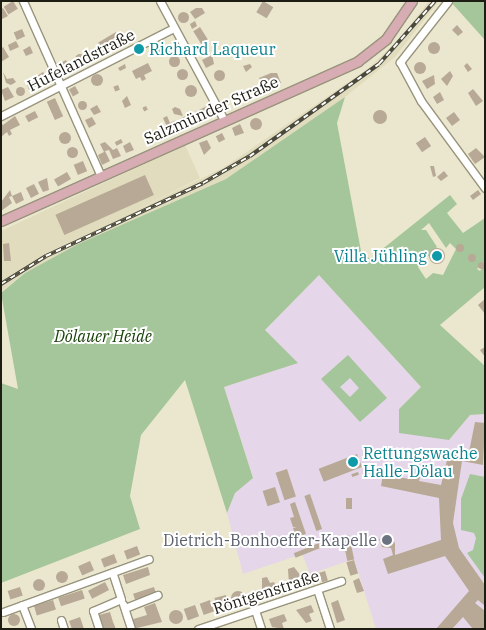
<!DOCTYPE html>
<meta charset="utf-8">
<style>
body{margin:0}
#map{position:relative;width:486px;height:630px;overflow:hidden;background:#ebe7ce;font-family:"IBM Plex Serif",serif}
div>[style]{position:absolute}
.built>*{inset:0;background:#e1dcbd}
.medical>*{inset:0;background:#e5d6e9}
.green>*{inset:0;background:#a4c69a}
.building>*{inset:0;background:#b7a995;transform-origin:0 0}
.round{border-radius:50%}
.roads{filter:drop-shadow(1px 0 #98947d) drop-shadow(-1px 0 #98947d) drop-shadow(0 1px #98947d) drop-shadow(0 -1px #98947d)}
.minor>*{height:7px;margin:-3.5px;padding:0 3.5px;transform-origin:3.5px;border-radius:3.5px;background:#fff}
.major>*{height:9px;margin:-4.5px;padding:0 4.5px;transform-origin:4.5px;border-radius:4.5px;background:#d7acb3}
.rail>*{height:4px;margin-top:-2px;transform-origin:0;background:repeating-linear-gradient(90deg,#fff 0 5.5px,#49483b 0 11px);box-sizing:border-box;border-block:1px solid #49483b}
.dots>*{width:14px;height:14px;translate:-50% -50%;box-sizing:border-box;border:2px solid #fff;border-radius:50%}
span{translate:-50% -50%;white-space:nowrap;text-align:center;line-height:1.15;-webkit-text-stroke:4px #fff;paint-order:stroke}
.culture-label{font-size:16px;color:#0d838f}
.left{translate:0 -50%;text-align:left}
.right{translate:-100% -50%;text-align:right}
.street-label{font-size:16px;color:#1e1d14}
.park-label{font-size:16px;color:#184009;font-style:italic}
.worship-label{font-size:16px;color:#5b616d}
.frame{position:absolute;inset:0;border:2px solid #1e1d14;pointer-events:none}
</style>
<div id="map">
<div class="built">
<i style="clip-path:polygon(429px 1px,439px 1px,395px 57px,345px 97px,249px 166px,226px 179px,78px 244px,25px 273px,1px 292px,1px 231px,185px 145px,200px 178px,122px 217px,223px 168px,369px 68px,401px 37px)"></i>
</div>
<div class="medical">
<i style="clip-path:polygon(319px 275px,421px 387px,399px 409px,449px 440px,470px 415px,485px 414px,485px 629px,376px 629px,354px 559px,310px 574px,302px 554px,243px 574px,227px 513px,235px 493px,253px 477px,224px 387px,297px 363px,265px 330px)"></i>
</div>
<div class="green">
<i style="clip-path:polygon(450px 1px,485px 1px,485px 40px)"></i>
<i style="clip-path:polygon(evenodd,345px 97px,337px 123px,361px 251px,370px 259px,450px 195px,457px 204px,447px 213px,463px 233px,485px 218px,485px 261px,477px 269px,480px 271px,485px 264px,485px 287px,440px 325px,485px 366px,485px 414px,470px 415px,449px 440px,399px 433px,399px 409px,421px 387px,319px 275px,265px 330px,298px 363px,224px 387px,253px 478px,235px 493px,227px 513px,185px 380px,141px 435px,130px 496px,140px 529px,1px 583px,1px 383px,18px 389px,1px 293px,25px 273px,78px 244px,226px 179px,345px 97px,429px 223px,446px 248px,450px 243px,456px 249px,443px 275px,433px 273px,426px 279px,418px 267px,437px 247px,426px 230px,421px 230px,429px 223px)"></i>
<i style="clip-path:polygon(evenodd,348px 355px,387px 398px,360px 422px,321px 379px,348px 355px,350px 378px,359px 388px,350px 397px,340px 387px,350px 378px)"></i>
<i style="clip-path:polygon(470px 474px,485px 477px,485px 578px,467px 553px,473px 550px,476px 538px,474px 533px,461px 530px,461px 499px)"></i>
</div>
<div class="building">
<i style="left:13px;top:1px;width:9px;height:11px;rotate:58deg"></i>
<i style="left:263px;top:1px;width:12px;height:13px;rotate:31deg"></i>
<i style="clip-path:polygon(3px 8px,8px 16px,2px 19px,1px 9px)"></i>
<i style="clip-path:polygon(196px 8px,202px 8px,205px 13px,195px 19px,190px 12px)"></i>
<i class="round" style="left:177.5px;top:11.5px;width:11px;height:11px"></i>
<i style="clip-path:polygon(195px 21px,197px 26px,192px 29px,190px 24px)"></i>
<i style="clip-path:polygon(457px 25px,463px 32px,458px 36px,452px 30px)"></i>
<i style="left:200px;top:27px;width:15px;height:8px;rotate:58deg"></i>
<i style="left:22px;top:29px;width:8px;height:9px;rotate:67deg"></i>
<i style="left:116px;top:32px;width:12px;height:21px;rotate:59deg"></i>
<i style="clip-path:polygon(16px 41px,19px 47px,10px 51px,8px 45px)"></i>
<i class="round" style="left:428px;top:42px;width:12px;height:12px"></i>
<i style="clip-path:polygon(164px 44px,168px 52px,158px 57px,155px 48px)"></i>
<i style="clip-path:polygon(30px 46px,33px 53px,26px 56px,23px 50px)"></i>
<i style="clip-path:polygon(3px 47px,9px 57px,1px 62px,1px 49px)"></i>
<i class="round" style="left:75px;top:54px;width:10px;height:10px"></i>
<i style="clip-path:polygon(212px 55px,214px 64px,206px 68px,202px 60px)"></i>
<i class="round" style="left:168.5px;top:55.5px;width:11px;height:11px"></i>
<i style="left:66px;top:60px;width:9px;height:8px;rotate:63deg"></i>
<i class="round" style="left:414px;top:62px;width:12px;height:12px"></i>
<i style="clip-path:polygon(148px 63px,152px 71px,144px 75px,146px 79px,142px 81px,140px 77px,136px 79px,132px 71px)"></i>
<i style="clip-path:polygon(467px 63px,472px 69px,468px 72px,464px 66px)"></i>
<i style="clip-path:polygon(125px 64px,126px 68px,120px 71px,118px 68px)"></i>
<i style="clip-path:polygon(250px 64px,252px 67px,246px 72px,243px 66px)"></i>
<i class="round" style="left:176.5px;top:68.5px;width:11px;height:11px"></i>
<i class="round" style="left:213.5px;top:69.5px;width:11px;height:11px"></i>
<i style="clip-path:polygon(450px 71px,453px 76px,447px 86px,441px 79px)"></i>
<i style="clip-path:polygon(3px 72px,7px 79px,13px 78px,16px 82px,11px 85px,6px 83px)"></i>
<i style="clip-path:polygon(43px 72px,50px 81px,42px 85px,37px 76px)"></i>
<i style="clip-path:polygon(271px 73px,277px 73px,281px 83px,268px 89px,259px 78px)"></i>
<i class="round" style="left:91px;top:74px;width:12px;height:12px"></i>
<i style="clip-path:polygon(434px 75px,435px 84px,427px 89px,422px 81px)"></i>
<i style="clip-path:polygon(32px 78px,37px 89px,30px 92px,27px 85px)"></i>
<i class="round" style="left:185px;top:85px;width:12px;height:12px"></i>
<i style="left:118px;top:85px;width:5px;height:5px;rotate:68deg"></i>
<i style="left:75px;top:86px;width:8px;height:7px;rotate:60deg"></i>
<i class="round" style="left:15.5px;top:86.5px;width:9px;height:9px"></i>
<i style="clip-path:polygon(8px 87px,14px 97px,5px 101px,1px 90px)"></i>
<i style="clip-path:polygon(473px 89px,483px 101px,476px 106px,468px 93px)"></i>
<i style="clip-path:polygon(440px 92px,444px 100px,437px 104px,433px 97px)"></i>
<i style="clip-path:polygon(127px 96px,131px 105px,125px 108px,122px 101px)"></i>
<i style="left:55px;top:98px;width:20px;height:9px;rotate:66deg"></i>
<i class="round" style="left:77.5px;top:100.5px;width:9px;height:9px"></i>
<i style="clip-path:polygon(97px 105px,101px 112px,94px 115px,90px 109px)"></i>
<i style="left:146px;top:106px;width:4px;height:4px;rotate:63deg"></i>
<i style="left:207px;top:106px;width:11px;height:14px;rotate:63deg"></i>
<i style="clip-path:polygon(175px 107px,180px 109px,183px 116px,174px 114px,172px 109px)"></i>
<i class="round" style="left:373px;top:110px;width:14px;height:14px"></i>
<i style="left:35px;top:111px;width:7px;height:11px;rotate:63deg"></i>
<i style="left:454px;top:112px;width:10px;height:10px;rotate:53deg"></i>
<i style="left:188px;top:115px;width:12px;height:9px;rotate:66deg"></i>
<i style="clip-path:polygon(15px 116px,20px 125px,10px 130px,12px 134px,9px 136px,7px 132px,1px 137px,1px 123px,3px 125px)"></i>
<i style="clip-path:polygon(167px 116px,170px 123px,176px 120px,179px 129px,170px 133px,163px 118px)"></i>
<i style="clip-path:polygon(92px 117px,96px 124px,89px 128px,85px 120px)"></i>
<i class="round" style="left:250px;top:118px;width:12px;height:12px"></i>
<i style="clip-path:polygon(240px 124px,244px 133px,235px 136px,232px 128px)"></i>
<i style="clip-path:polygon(154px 131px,158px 138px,149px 142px,146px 134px)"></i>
<i class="round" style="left:59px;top:132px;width:12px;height:12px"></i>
<i style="left:222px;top:133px;width:7px;height:7px;rotate:63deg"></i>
<i style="left:425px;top:137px;width:11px;height:11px;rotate:56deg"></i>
<i style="left:121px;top:139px;width:4px;height:7px;rotate:63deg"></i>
<i style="clip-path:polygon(207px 140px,211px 148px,204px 155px,199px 143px)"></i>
<i style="clip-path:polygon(105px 142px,113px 150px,117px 148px,121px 156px,113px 159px,109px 150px,105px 151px,110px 161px,102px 165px,98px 155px,104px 152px,100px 144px)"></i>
<i style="clip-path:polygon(130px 142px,134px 150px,126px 153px,123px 146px)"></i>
<i class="round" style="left:66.5px;top:146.5px;width:11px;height:11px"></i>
<i style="clip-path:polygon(476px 148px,485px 157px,475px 164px,468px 154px)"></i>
<i style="left:83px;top:161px;width:11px;height:10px;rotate:68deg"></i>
<i style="clip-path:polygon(430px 166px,434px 166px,436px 176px,433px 177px)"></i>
<i style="clip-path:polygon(444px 171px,448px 176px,441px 181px,437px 177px)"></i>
<i style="left:67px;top:172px;width:8px;height:15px;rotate:60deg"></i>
<i style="left:145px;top:175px;width:22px;height:98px;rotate:66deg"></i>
<i style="clip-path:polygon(47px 178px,49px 190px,43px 192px,38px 182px)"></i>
<i style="left:34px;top:184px;width:11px;height:9px;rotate:63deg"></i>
<i style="clip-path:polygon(10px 190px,12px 196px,21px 192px,24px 200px,16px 204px,12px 196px,9px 197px,12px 203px,1px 211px,1px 202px)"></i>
<i style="left:478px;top:190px;width:5px;height:10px;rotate:53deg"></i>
<i style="clip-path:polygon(9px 243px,11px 261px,4px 261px,3px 244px)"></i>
<i class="round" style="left:456px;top:244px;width:8px;height:8px"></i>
<i class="round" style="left:429px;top:248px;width:16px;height:16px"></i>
<i class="round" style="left:468px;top:254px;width:8px;height:8px"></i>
<i class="round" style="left:477.5px;top:261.5px;width:7px;height:7px"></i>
<i style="clip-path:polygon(485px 299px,485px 314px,478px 305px)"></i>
<i style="clip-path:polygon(485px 347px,485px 357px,480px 350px)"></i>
<i style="clip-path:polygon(475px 422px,485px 423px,483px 465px,462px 461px,453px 523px,459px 548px,485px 585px,485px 606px,478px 600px,475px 603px,485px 611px,485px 629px,473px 629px,463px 617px,452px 629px,436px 629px,469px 591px,445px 556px,388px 574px,383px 559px,393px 555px,391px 548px,382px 547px,379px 539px,389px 535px,395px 543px,395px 555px,441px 540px,439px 498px,381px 486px,383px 474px,409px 479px,410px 475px,420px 477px,419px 481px,441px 485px,449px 452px,468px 457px)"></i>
<i style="left:357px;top:454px;width:14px;height:41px;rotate:69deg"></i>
<i style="left:287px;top:469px;width:29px;height:12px;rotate:72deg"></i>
<i style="left:358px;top:472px;width:3px;height:7px;rotate:72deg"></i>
<i style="left:275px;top:487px;width:16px;height:13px;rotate:72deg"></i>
<i style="left:310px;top:494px;width:37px;height:6px;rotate:71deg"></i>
<i style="left:346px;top:498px;width:6px;height:11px"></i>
<i style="clip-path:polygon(295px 502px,306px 534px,296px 537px,293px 528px,297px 527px,293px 527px,290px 518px,294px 517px,290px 504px)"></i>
<i style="left:349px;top:535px;width:25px;height:7px;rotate:78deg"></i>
<i style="left:329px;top:539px;width:5px;height:38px;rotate:68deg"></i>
<i style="left:137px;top:546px;width:9px;height:14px;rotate:69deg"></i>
<i style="left:114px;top:554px;width:9px;height:14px;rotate:69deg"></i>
<i style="left:354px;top:560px;width:14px;height:8px;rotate:73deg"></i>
<i style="left:90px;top:561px;width:10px;height:13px;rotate:66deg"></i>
<i style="clip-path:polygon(148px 567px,150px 575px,126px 584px,123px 575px)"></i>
<i style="clip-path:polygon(294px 567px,304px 580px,289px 585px,288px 569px)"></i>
<i class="round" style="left:56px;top:571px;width:12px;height:12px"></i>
<i style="left:325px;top:571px;width:10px;height:6px;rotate:73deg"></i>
<i style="clip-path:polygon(318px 573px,320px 579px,313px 581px,312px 575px)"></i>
<i style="clip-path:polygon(310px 574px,312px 580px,307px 581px,305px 576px)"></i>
<i style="clip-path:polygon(267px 577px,270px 583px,274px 582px,277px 589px,262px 594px,262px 578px)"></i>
<i style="clip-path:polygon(359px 578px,364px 591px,357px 593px,353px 581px)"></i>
<i class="round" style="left:33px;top:579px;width:12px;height:12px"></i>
<i style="left:105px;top:582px;width:9px;height:19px;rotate:63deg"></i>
<i style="left:20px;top:587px;width:9px;height:13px;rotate:72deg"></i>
<i style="left:154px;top:587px;width:6px;height:22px;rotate:72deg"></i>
<i style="left:82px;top:590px;width:9px;height:25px;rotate:72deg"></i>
<i class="round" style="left:231px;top:591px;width:14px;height:14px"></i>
<i style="left:226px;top:595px;width:11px;height:12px;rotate:75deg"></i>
<i style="left:53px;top:600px;width:10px;height:20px;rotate:73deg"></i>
<i style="left:210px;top:600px;width:12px;height:11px;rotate:70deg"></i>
<i style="clip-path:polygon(338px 600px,345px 620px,337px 623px,331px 603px)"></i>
<i style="clip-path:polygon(155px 603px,162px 622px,133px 629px,130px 620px,147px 615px,144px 607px)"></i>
<i style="left:195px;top:605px;width:12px;height:12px;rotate:70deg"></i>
<i style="clip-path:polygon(311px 605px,314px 612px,309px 614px,312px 621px,306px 623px,296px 610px)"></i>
<i class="round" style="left:169px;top:610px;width:14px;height:14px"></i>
<i style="clip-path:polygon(110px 612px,113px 622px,116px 629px,104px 629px,101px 621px,99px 615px)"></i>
<i class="round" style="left:8px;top:614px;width:12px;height:12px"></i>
<i style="clip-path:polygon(284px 614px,287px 621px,282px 623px,284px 629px,272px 627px,269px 619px)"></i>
<i style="clip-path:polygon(80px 617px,84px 629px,72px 629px,69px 621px)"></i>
</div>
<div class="roads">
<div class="minor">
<i style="left:23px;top:1px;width:192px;rotate:66deg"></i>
<i style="left:160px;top:1px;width:135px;rotate:61.7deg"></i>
<i style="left:448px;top:1px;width:78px;rotate:128.2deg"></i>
<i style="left:400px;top:62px;width:44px;rotate:61.7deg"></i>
<i style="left:421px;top:101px;width:108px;rotate:53.7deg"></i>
<i style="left:1px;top:116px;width:194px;rotate:-27deg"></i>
<i style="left:317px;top:589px;width:42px;rotate:72deg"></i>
<i style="left:123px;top:604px;width:26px;rotate:72deg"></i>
<i style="left:22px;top:605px;width:26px;rotate:69deg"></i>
<i style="left:125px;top:608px;width:35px;rotate:-22deg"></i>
<i style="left:255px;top:610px;width:20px;rotate:72deg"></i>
<i style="left:3px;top:612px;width:155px;rotate:-20deg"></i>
<i style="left:61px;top:620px;width:9px;rotate:72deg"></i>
<i style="left:99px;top:629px;width:19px;rotate:-108deg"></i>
<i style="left:93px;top:611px;width:30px;rotate:-23deg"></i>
<i style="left:121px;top:599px;width:28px;rotate:-108deg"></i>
<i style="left:198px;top:629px;width:151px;rotate:-18.6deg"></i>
</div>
<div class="major">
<i style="left:1px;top:221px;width:391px;rotate:-24.1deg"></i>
<i style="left:358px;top:61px;width:36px;rotate:-38deg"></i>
<i style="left:386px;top:39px;width:46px;rotate:-55.6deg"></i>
</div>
</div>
<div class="rail">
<i style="left:1px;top:284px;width:53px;rotate:-31.9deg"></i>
<i style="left:46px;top:256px;width:173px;rotate:-24.9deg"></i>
<i style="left:203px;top:183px;width:54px;rotate:-29.9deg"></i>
<i style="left:250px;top:156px;width:158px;rotate:-35.5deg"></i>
<i style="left:379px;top:64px;width:84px;rotate:-48.4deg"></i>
</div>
<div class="dots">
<i style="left:139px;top:49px;background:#0f9aa8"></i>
<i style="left:437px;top:256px;background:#0f9aa8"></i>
<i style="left:353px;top:462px;background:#0f9aa8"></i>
<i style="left:387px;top:540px;background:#6b7280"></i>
</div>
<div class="culture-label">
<span class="left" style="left:149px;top:49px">Richard Laqueur</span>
<span class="right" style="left:427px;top:256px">Villa Jühling</span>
<span class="left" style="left:363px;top:462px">Rettungswache<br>Halle-Dölau</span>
</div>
<div class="street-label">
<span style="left:81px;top:60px;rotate:-27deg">Hufelandstraße</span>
<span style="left:211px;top:110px;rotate:-24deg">Salzmünder Straße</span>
<span style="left:266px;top:592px;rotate:-18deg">Röntgenstraße</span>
</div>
<div class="park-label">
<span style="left:103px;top:336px">Dölauer Heide</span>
</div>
<div class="worship-label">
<span class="right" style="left:377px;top:540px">Dietrich-Bonhoeffer-Kapelle</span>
</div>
<div class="frame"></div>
</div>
